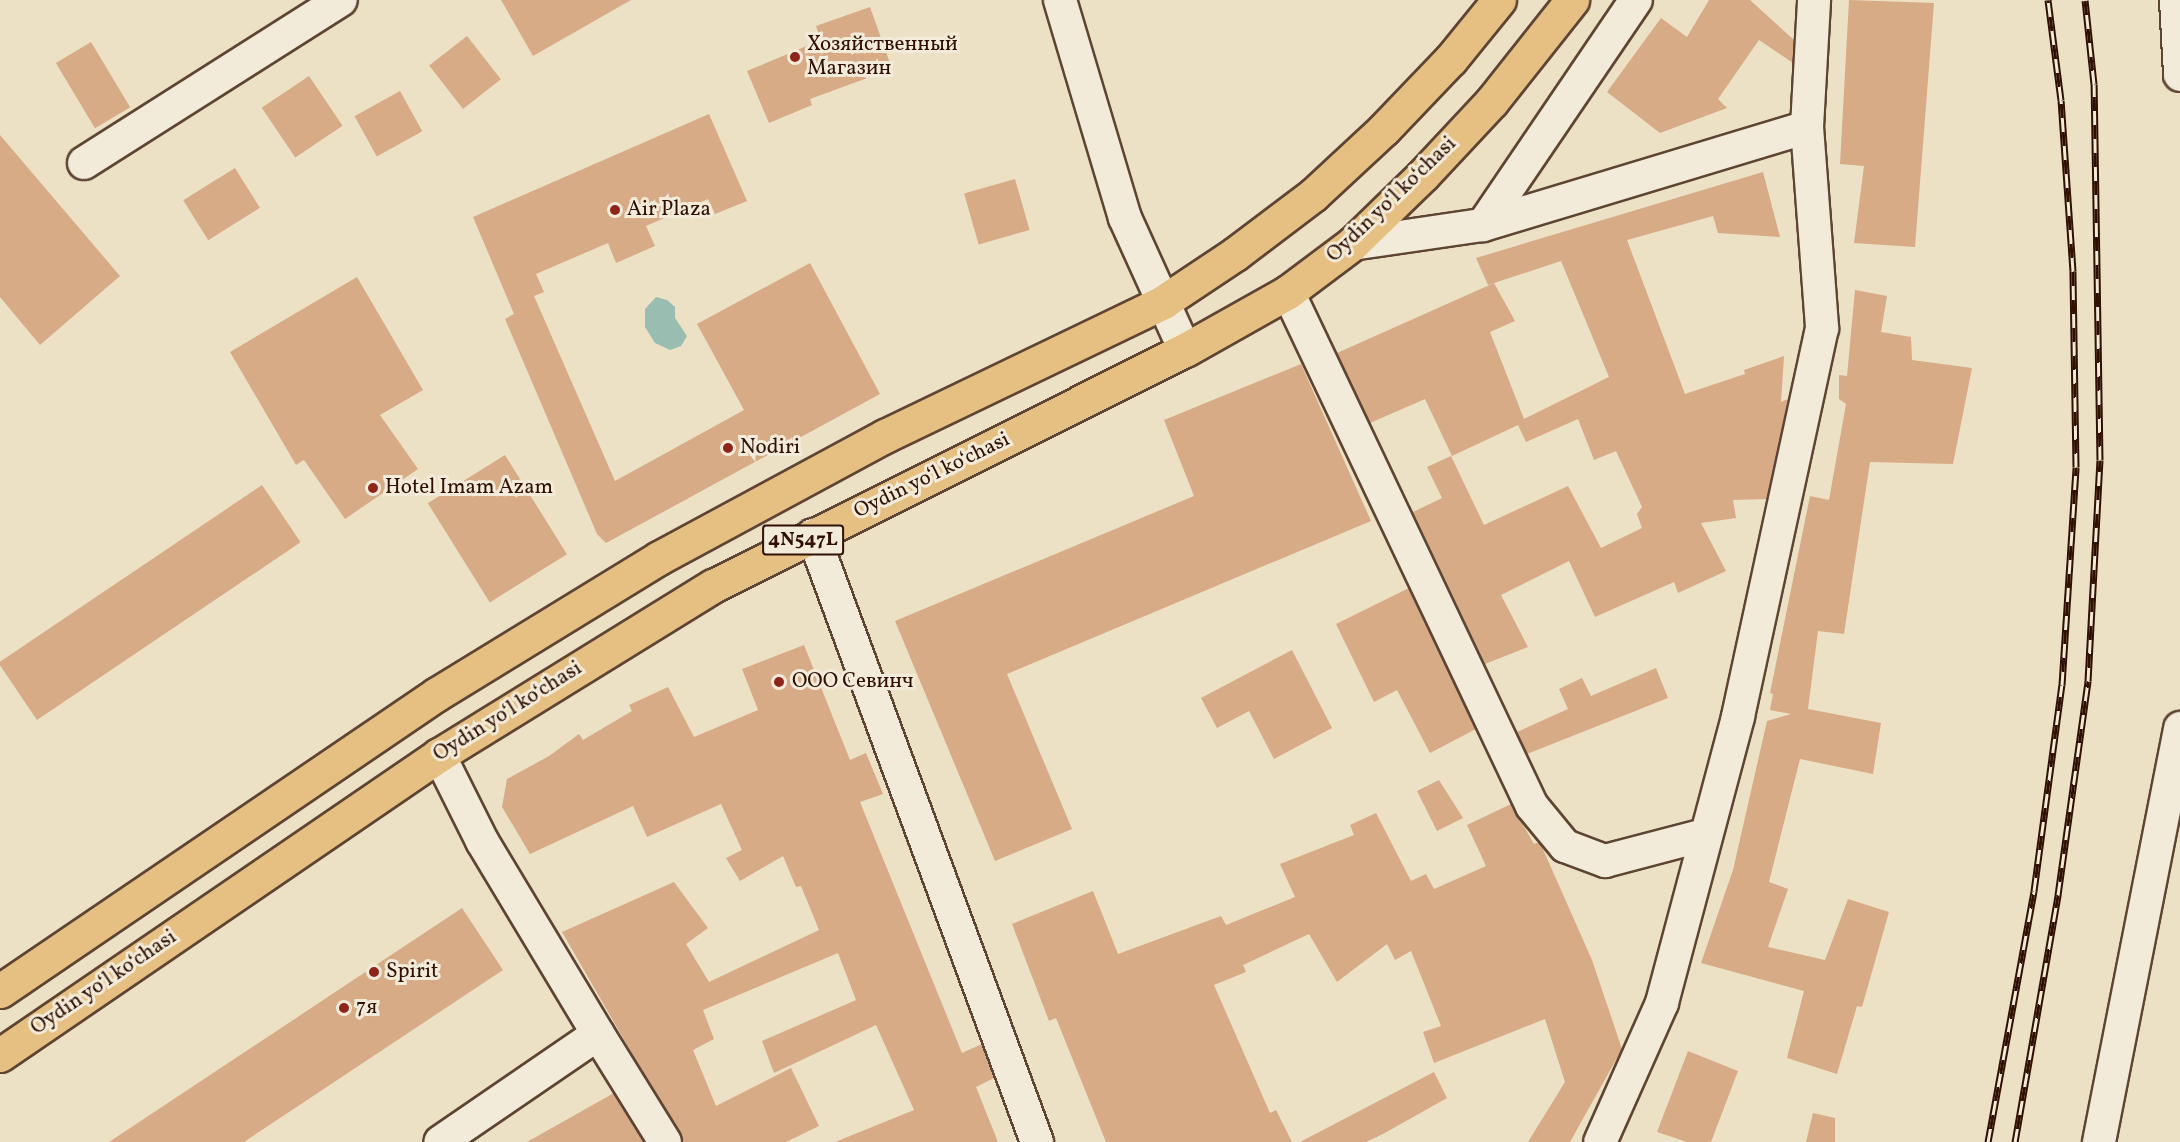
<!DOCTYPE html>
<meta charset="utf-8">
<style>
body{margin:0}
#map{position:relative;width:2180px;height:1142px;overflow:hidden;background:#ece0c5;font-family:Vollkorn,serif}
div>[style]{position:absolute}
.water>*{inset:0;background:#99bdb1}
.building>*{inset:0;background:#d8ab87;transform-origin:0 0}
.roads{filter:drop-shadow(2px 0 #5e4433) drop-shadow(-2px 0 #5e4433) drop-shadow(0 2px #5e4433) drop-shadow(0 -2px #5e4433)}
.minor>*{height:32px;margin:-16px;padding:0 16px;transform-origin:16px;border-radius:16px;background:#f3ebd9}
.primary>*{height:33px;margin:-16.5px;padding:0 16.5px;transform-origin:16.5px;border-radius:16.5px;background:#e6c082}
.rail>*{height:7px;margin-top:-3.5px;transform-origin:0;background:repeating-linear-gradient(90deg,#f3ebd9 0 14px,#2f1002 0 28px);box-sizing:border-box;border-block:2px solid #2f1002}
.dots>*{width:16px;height:16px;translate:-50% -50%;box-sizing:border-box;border:3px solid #f3ebd9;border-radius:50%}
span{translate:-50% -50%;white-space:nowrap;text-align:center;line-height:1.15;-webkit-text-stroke:6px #f3ebd9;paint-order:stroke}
.shield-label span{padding:2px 4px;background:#f3ebd9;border:2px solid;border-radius:4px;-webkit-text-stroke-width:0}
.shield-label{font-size:20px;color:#2f1002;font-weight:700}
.poi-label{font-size:21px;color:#2f1002}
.left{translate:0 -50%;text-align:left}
.street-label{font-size:21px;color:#2f1002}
</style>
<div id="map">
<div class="water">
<i style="clip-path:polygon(656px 297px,667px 300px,675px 307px,675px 318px,687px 336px,681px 346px,670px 350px,655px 343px,645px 327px,645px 309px)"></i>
</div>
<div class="building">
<i style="clip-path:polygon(501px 0,631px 0,533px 56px)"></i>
<i style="clip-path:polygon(1709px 0,1750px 0,1794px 40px,1793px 63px,1759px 40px,1718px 99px,1727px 108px,1660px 133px,1607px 92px,1661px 18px,1687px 37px)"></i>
<i style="clip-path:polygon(1849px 0,1934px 3px,1915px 247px,1854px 243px,1864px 166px,1840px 164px)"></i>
<i style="clip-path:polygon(870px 7px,892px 69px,810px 99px,812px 105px,769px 123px,747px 71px,821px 40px,816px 26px)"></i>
<i style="left:467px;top:36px;width:55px;height:48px;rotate:52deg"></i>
<i style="left:91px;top:42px;width:76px;height:41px;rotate:59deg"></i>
<i style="left:309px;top:76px;width:60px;height:57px;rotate:56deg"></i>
<i style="left:400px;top:91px;width:46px;height:52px;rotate:61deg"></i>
<i style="clip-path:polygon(709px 114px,747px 201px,715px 214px,708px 199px,646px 226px,655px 246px,616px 263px,608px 243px,536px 274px,544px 292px,534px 296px,615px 481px,744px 410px,697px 324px,810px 263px,880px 394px,606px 543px,597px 534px,505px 319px,514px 314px,473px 217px)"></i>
<i style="clip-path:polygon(0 135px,120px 276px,40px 345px,0 297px)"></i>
<i style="left:235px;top:168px;width:47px;height:61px;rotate:58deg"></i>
<i style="clip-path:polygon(1763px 172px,1780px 237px,1718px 233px,1713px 216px,1627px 240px,1685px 394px,1745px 374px,1744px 370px,1784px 356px,1781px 402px,1788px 399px,1767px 499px,1733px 500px,1736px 518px,1701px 523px,1726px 571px,1678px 593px,1674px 582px,1595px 617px,1569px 561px,1501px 595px,1528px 647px,1485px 664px,1413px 512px,1442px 498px,1427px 467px,1451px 456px,1484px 525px,1568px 486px,1601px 548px,1642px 528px,1637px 514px,1642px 507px,1616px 451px,1594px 460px,1578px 419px,1526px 442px,1518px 425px,1452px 456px,1425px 399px,1370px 423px,1337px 353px,1494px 283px,1515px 321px,1490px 332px,1524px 419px,1609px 377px,1561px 261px,1488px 285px,1476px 258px)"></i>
<i style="left:1015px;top:179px;width:53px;height:53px;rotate:74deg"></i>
<i style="clip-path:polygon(357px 277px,423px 390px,380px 415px,418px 469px,345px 519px,304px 460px,296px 465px,230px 352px)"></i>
<i style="clip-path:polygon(1855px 290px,1887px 296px,1881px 332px,1911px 337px,1912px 360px,1972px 368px,1953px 464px,1870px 462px,1844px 634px,1818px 631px,1808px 709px,1881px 723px,1873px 774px,1800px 759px,1769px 882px,1788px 889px,1768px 947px,1825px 960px,1848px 899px,1889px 912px,1862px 1007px,1857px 1006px,1837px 1074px,1787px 1058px,1804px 991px,1701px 963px,1733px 870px,1767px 721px,1791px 714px,1770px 710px,1773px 694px,1770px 693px,1810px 496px,1829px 500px,1846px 404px,1839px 399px,1839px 375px,1847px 376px)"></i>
<i style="clip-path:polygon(1301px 364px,1371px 521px,1007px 674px,1072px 829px,995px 861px,895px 621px,1194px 496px,1164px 420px)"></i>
<i style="left:505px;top:455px;width:117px;height:91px;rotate:58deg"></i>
<i style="left:262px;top:485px;width:69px;height:318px;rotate:56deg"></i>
<i style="clip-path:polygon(1409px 588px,1476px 729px,1430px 753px,1397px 690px,1374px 702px,1336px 624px)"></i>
<i style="clip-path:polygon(804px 645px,850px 760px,866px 753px,883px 794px,860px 802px,962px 1053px,982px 1044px,994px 1078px,976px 1087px,998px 1142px,835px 1142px,914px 1110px,876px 1025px,774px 1073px,762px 1041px,856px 1000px,838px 953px,703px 1010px,714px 1039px,693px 1050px,716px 1106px,791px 1068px,819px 1126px,786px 1142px,683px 1142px,562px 932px,674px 882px,708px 928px,686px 944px,709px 982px,819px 930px,801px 886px,796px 887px,783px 856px,740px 881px,726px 858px,742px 850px,721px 804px,647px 837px,633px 806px,530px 854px,502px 807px,507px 779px,549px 756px,579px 734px,583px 740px,632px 711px,629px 705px,668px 687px,694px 737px,758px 710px,742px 669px)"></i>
<i style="clip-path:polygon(1292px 650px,1332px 728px,1274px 759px,1249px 711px,1217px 728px,1201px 698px)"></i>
<i style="clip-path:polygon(1656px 668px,1668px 698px,1527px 754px,1517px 732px,1568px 709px,1559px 689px,1582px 678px,1591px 696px)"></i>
<i style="clip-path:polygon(1439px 780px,1463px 818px,1437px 831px,1417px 791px)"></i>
<i style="clip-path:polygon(1511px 804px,1534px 844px,1539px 842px,1542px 847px,1592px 960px,1622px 1049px,1570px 1142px,1528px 1142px,1565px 1082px,1545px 1019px,1434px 1063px,1423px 1032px,1441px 1026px,1411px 951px,1395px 960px,1387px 944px,1337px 982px,1309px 934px,1243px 965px,1246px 972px,1214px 985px,1270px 1113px,1276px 1110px,1292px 1142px,1106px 1142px,1056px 1018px,1049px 1021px,1012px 924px,1093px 891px,1118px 954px,1221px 916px,1226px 925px,1295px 897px,1280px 864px,1354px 835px,1350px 825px,1376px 813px,1411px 881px,1426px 874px,1434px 889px,1486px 866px,1467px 825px)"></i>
<i style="clip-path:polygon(462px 908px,503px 970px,244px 1142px,109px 1142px)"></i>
<i style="clip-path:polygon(1688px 1051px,1738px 1071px,1711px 1142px,1687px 1142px,1657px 1132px)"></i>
<i style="clip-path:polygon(1434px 1072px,1447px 1098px,1383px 1134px,1366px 1142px,1300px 1142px)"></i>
<i style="clip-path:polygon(614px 1093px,644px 1142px,527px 1142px)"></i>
<i style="clip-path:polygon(1813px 1113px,1835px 1118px,1835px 1142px,1806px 1142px)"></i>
</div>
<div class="roads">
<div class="minor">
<i style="left:1060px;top:0;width:227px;rotate:73.4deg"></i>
<i style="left:1125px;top:218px;width:145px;rotate:65.6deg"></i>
<i style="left:2176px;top:0;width:75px;rotate:86.9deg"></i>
<i style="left:1807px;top:127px;width:127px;rotate:-86.8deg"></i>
<i style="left:84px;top:163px;width:304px;rotate:-32.4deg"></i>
<i style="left:1483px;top:225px;width:272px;rotate:-55.8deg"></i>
<i style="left:1352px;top:244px;width:132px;rotate:-8.3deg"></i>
<i style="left:1483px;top:225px;width:338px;rotate:-16.8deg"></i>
<i style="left:1807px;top:127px;width:202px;rotate:85.7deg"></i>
<i style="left:1822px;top:328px;width:398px;rotate:102.2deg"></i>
<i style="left:1738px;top:717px;width:296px;rotate:104.9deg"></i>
<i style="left:1662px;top:1003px;width:152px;rotate:114deg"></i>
<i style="left:1288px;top:292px;width:569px;rotate:64.61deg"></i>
<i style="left:1532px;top:806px;width:52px;rotate:50.5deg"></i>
<i style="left:1565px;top:846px;width:43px;rotate:20.6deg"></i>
<i style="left:1605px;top:861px;width:102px;rotate:-14.7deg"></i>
<i style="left:813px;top:535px;width:647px;rotate:69.74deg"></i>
<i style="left:439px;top:755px;width:96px;rotate:63.4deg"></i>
<i style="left:482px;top:841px;width:225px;rotate:59deg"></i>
<i style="left:598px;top:1034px;width:191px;rotate:145.6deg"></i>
<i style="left:598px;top:1034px;width:127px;rotate:58.2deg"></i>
<i style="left:2099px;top:1142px;width:422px;rotate:-78.9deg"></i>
</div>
<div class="primary">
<i style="left:0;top:991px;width:528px;rotate:-34.2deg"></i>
<i style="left:437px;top:694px;width:260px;rotate:-31.5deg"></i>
<i style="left:659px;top:558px;width:257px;rotate:-28.4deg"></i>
<i style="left:885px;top:436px;width:309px;rotate:-25.7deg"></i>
<i style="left:1163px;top:302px;width:87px;rotate:-33.7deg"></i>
<i style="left:1235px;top:254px;width:98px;rotate:-37.1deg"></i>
<i style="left:1313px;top:195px;width:97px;rotate:-42.9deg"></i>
<i style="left:1384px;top:129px;width:97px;rotate:-46.3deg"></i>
<i style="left:1451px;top:59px;width:76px;rotate:-50.9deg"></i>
<i style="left:0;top:1055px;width:532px;rotate:-34.35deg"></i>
<i style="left:439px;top:755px;width:322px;rotate:-31.7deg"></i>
<i style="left:713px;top:586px;width:528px;rotate:-26.57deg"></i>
<i style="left:1185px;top:350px;width:118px;rotate:-29.4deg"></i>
<i style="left:1288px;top:292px;width:80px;rotate:-36.9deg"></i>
<i style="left:1352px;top:244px;width:99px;rotate:-44.2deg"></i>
<i style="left:1423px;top:175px;width:101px;rotate:-47deg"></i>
<i style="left:1492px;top:101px;width:129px;rotate:-51.6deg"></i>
</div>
</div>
<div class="rail">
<i style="left:1988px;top:1142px;width:255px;rotate:-79.6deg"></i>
<i style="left:2034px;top:891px;width:208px;rotate:-82.3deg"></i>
<i style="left:2062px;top:685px;width:218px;rotate:-86.3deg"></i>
<i style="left:2076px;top:467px;width:196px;rotate:-90.9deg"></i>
<i style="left:2073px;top:271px;width:171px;rotate:-94deg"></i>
<i style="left:2061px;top:100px;width:101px;rotate:-97.4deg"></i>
<i style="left:2015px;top:1142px;width:251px;rotate:-80.1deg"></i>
<i style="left:2058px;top:895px;width:216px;rotate:-82deg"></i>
<i style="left:2088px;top:681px;width:221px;rotate:-86.9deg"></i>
<i style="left:2100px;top:460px;width:376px;rotate:-90.9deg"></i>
<i style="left:2094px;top:84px;width:84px;rotate:-96.1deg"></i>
</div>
<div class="dots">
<i style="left:795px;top:57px;background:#8f2418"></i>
<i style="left:615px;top:210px;background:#8f2418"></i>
<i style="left:728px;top:448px;background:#8f2418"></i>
<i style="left:373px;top:488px;background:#8f2418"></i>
<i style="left:779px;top:682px;background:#8f2418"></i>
<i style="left:374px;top:972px;background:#8f2418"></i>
<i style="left:344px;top:1008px;background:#8f2418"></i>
</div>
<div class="shield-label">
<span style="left:803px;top:540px">4N547L</span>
</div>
<div class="poi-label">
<span class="left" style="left:807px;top:57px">Хозяйственный<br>Магазин</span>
<span class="left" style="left:627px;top:210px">Air Plaza</span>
<span class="left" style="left:740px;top:448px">Nodiri</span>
<span class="left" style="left:385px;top:488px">Hotel Imam Azam</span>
<span class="left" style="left:792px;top:682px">ООО Севинч</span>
<span class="left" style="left:386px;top:972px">Spirit</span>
<span class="left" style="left:356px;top:1008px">7я</span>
</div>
<div class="street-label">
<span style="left:1392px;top:200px;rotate:-44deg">Oydin yoʻl koʻchasi</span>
<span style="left:932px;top:476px;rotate:-26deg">Oydin yoʻl koʻchasi</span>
<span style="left:508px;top:712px;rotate:-32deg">Oydin yoʻl koʻchasi</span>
<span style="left:104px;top:983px;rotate:-34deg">Oydin yoʻl koʻchasi</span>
</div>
</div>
